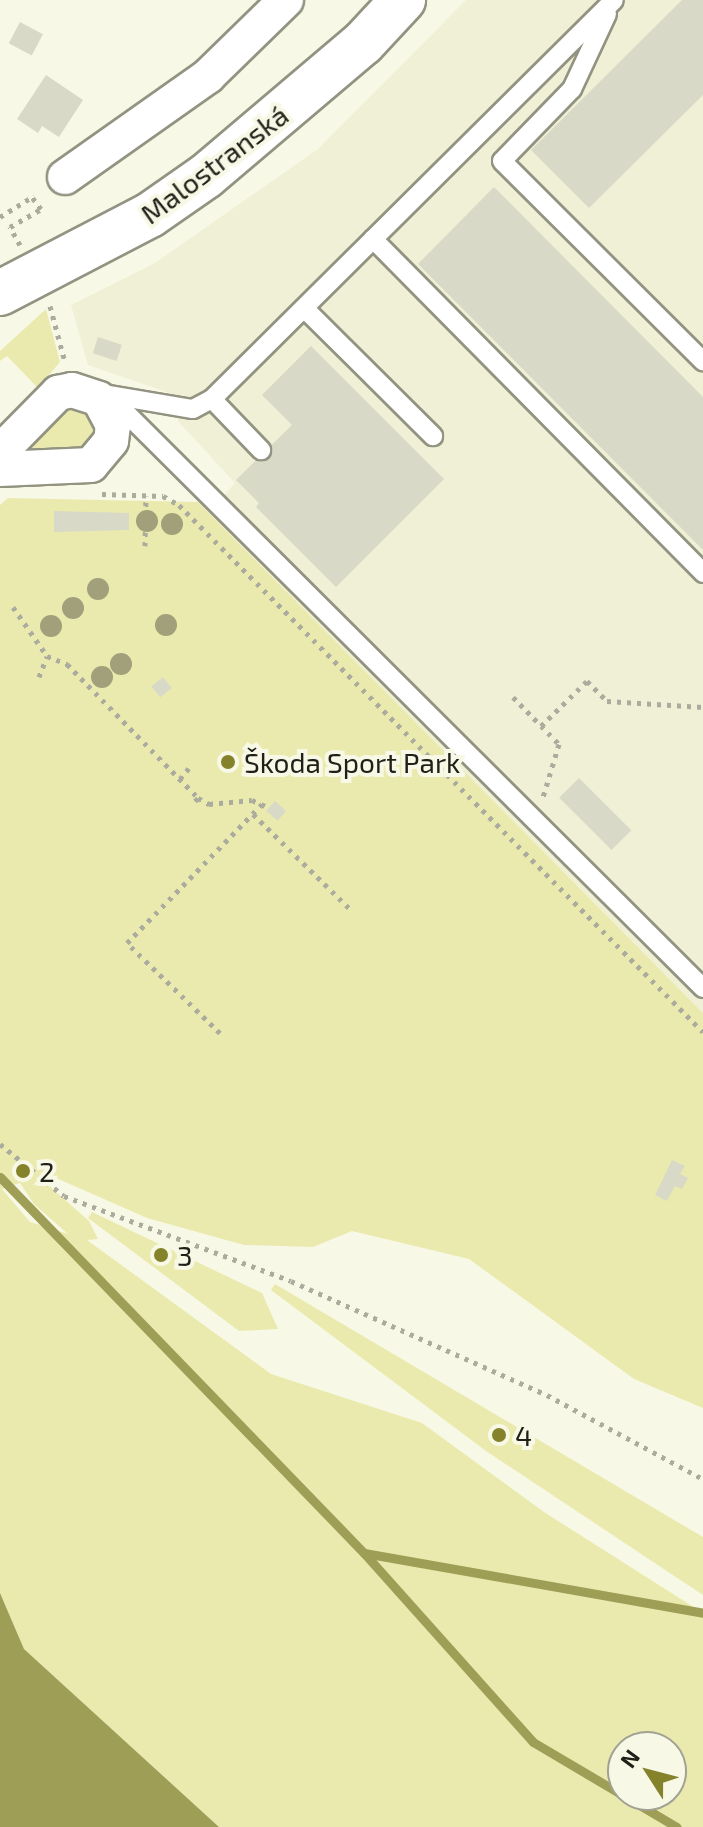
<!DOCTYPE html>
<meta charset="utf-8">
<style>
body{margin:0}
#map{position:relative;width:703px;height:1827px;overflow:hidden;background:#f8f8e6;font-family:"Exo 2",sans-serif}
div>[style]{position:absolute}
.built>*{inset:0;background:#f0f0d6}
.green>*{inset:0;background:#eaeaaf}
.water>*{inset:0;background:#9e9e56}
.stream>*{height:9px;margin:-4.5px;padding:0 4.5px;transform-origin:4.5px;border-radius:4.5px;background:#9e9e56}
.building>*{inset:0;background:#d8d9c7;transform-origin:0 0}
.path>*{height:5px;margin-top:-2.5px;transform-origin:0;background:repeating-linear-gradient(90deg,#acac9e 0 4px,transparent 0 10px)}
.roads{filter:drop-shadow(2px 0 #939382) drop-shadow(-2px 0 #939382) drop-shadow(0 2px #939382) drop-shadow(0 -2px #939382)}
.service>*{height:18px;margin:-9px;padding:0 9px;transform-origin:9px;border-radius:9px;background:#fff}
.minor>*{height:34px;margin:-17px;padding:0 17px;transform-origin:17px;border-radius:17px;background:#fff}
.secondary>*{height:44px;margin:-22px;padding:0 22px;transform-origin:22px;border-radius:22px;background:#fff}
.trees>*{width:22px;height:22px;margin:-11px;border-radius:50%;background:#a1a07a}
.dots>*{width:22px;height:22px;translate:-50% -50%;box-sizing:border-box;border:4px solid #f8f8e6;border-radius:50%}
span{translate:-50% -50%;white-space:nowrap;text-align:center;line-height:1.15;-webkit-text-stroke:8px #f8f8e6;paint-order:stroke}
.street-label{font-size:28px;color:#202019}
.poi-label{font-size:28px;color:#202019}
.left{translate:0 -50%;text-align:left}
.north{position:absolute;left:607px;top:1731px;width:80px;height:80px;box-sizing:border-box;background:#f8f8e6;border:2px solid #a2a294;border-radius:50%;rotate:306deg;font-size:22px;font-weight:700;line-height:32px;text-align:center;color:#202019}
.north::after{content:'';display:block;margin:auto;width:28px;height:36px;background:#84822a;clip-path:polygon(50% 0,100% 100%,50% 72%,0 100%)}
</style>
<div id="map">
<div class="built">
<i style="clip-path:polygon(466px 0,703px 0,703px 1013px,208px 512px,235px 483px,178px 421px,178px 396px,88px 365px,71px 305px,155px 263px,318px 149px)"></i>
</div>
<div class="green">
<i style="clip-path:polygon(46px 309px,60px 362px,38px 388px,7px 356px,0 361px,0 351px)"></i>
<i style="clip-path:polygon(63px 404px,98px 415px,95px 448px,29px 453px)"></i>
<i style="clip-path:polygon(evenodd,8px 498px,198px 502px,703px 1013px,703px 1408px,634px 1379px,469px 1259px,352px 1231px,313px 1247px,244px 1245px,147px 1218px,47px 1174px,39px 1177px,89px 1221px,98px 1239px,87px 1240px,271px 1374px,422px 1423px,544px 1512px,703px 1613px,703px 1827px,219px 1827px,24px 1649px,0 1593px,0 505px,8px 498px,20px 1183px,34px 1204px,68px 1234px,30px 1222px,2px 1189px,20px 1183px,8px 498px,623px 1747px,671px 1747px,671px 1795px,623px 1795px,623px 1747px)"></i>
<i style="clip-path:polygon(92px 1212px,262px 1293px,278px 1329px,239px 1331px,88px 1218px)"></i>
<i style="clip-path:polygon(275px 1284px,703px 1537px,703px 1595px,486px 1451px,271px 1290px)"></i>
</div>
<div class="water">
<i style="clip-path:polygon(0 1593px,24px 1649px,219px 1827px,0 1827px)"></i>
</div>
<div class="stream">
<i style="left:0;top:1177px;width:523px;rotate:45.93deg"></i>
<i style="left:364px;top:1553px;width:344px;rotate:10deg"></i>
<i style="left:364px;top:1553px;width:254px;rotate:48.2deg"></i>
<i style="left:533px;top:1742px;width:167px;rotate:30.6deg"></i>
</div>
<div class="building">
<i style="clip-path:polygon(682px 0,703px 0,703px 95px,589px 208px,531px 150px)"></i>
<i style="left:20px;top:22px;width:26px;height:24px;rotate:28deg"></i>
<i style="clip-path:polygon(46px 75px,83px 100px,59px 137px,42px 126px,38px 133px,17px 119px)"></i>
<i style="clip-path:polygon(494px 187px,703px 397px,703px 550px,418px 264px)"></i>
<i style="left:98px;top:337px;width:25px;height:17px;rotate:18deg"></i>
<i style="clip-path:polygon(311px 346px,444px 479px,336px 587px,256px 507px,259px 503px,236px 480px,292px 425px,262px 395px)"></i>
<i style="clip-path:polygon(54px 511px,129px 513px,129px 530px,54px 532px)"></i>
<i style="left:163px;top:677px;width:14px;height:15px;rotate:51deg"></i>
<i style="left:579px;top:778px;width:74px;height:28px;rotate:45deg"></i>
<i style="left:275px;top:801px;width:15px;height:13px;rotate:42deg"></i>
<i style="clip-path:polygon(672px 1160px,685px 1166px,680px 1174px,688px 1178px,682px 1189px,675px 1186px,667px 1201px,655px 1195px)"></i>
</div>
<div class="path">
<i style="left:0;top:217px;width:40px;rotate:-32deg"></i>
<i style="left:20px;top:245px;width:21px;rotate:-119deg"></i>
<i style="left:10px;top:227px;width:36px;rotate:-30deg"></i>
<i style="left:41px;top:209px;width:15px;rotate:-127deg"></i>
<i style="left:50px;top:306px;width:58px;rotate:75deg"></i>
<i style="left:102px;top:494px;width:61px;rotate:1.9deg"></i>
<i style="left:163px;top:496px;width:18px;rotate:29deg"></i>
<i style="left:179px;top:505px;width:743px;rotate:45.16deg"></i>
<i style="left:145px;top:546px;width:50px;rotate:-88.9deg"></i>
<i style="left:13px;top:607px;width:60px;rotate:55.2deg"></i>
<i style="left:47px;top:656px;width:22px;rotate:22deg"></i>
<i style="left:67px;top:664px;width:187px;rotate:45.6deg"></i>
<i style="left:198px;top:798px;width:7px;rotate:135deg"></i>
<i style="left:39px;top:677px;width:22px;rotate:-69deg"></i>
<i style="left:513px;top:697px;width:66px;rotate:45.6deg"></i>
<i style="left:559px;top:744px;width:55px;rotate:106.8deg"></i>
<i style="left:541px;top:726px;width:64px;rotate:-44.4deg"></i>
<i style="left:587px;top:681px;width:28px;rotate:45deg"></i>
<i style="left:607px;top:701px;width:96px;rotate:3.6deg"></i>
<i style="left:180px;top:779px;width:14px;rotate:-51deg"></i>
<i style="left:198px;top:798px;width:13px;rotate:29deg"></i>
<i style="left:209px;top:804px;width:43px;rotate:-5.3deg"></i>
<i style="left:252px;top:800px;width:17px;rotate:24deg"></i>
<i style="left:253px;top:814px;width:134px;rotate:44.4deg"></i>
<i style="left:220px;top:1033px;width:129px;rotate:-135.9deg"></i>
<i style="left:127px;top:943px;width:195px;rotate:-45.8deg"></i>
<i style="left:0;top:1144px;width:82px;rotate:39.1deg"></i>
<i style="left:64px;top:1196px;width:242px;rotate:20.5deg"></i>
<i style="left:291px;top:1281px;width:280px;rotate:24deg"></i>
<i style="left:547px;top:1395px;width:177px;rotate:28.3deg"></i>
</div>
<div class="roads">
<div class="service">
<i style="left:607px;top:14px;width:83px;rotate:115deg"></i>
<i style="left:572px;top:89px;width:100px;rotate:134.2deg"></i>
<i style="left:502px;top:161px;width:284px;rotate:44.9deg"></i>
<i style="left:373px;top:239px;width:470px;rotate:45.3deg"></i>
<i style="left:304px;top:308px;width:182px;rotate:44.8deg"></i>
<i style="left:108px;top:395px;width:840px;rotate:44.9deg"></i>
<i style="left:110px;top:395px;width:84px;rotate:9.6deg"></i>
<i style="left:193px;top:409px;width:21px;rotate:-28deg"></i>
<i style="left:212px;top:399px;width:566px;rotate:-44.79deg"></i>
<i style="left:212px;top:399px;width:71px;rotate:46.1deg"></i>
</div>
<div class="minor">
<i style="left:65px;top:177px;width:175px;rotate:-35.2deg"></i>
<i style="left:208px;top:76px;width:109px;rotate:-44.3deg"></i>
<i style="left:0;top:452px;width:83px;rotate:-45.5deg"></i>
<i style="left:58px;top:393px;width:14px;rotate:-12deg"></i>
<i style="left:72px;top:390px;width:28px;rotate:18deg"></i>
<i style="left:99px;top:399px;width:30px;rotate:62deg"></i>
<i style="left:113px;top:425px;width:16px;rotate:97deg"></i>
<i style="left:111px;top:441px;width:31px;rotate:130deg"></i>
<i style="left:91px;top:465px;width:91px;rotate:177.5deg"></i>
</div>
<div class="secondary">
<i style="left:0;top:293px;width:169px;rotate:-27.5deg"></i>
<i style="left:150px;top:215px;width:68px;rotate:-34.9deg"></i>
<i style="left:206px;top:176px;width:206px;rotate:-40.3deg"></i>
<i style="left:363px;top:43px;width:59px;rotate:-47.1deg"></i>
</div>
</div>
<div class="trees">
<i style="left:147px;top:521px"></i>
<i style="left:172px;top:524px"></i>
<i style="left:98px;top:589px"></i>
<i style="left:73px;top:608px"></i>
<i style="left:166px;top:625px"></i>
<i style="left:51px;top:626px"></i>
<i style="left:121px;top:664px"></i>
<i style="left:102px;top:677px"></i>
</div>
<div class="dots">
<i style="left:228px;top:762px;background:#84822a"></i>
<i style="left:23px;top:1171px;background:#84822a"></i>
<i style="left:161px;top:1255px;background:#84822a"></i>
<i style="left:499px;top:1435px;background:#84822a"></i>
</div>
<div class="street-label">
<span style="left:214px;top:164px;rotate:-37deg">Malostranská</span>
</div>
<div class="poi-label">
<span class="left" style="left:244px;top:762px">Škoda Sport Park</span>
<span class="left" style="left:39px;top:1171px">2</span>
<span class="left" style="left:177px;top:1255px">3</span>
<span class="left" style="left:515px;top:1435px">4</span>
</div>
<div class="north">N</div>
</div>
